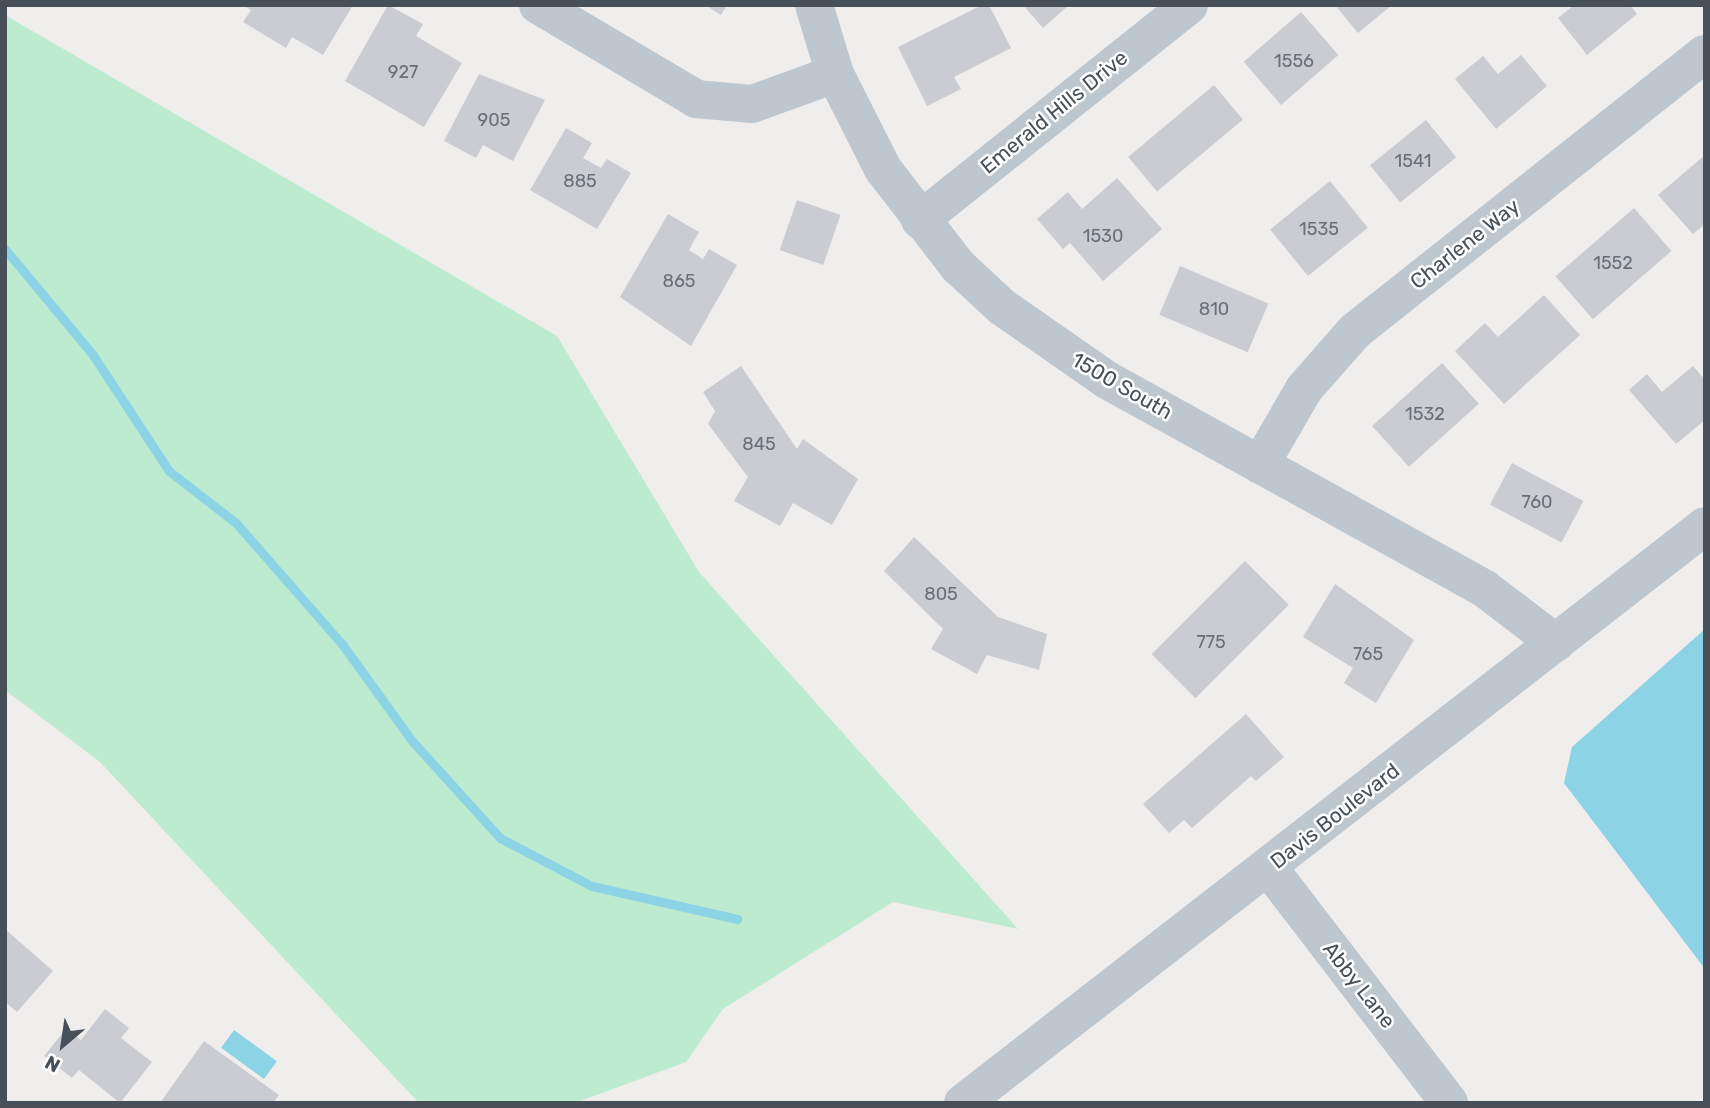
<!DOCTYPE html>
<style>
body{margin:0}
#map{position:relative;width:1710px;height:1108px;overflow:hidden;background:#f0eded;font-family:Rubik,sans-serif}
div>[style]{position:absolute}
.green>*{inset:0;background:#bdebcf}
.water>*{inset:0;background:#8dd3e6;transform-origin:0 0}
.stream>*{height:9px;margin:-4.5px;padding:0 4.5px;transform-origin:4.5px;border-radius:4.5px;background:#8dd3e6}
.building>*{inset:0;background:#caccd2;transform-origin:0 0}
.minor>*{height:38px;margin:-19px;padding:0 19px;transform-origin:19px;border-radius:19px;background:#bfc7ce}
span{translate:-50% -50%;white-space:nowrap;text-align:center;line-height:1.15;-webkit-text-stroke:5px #fff;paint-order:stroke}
.number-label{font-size:18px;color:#686f77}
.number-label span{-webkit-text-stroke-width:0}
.street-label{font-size:21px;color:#475059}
.frame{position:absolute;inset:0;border:7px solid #475059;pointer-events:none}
.north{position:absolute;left:28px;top:1010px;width:70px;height:70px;-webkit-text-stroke:5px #fff;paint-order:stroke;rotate:209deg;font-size:19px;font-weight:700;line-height:28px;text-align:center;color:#475059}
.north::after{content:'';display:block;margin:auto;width:24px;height:32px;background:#475059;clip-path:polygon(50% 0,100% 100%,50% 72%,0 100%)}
</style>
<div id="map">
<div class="green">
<i style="clip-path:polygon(5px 15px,557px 336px,699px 572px,1018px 929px,893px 902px,723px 1009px,686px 1062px,575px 1103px,419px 1103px,100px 762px,5px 690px)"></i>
</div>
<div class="water">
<i style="clip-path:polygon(1705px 629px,1705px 969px,1564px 783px,1572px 747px)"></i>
<i style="left:234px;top:1030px;width:53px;height:22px;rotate:36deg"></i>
</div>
<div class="stream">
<i style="left:5px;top:249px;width:138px;rotate:50.3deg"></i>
<i style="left:93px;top:355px;width:139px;rotate:56.8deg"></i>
<i style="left:169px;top:471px;width:85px;rotate:37.8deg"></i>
<i style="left:236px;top:523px;width:161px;rotate:48.8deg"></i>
<i style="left:342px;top:644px;width:121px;rotate:54.1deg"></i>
<i style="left:413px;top:742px;width:130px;rotate:47.8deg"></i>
<i style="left:500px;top:838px;width:104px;rotate:27.6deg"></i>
<i style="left:592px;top:886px;width:149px;rotate:12.8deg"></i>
</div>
<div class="building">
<i style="clip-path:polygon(243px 5px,353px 5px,323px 55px,292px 37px,286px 48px,243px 22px,251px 10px)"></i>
<i style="clip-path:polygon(388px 5px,423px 24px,416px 36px,462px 63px,424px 127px,345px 81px)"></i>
<i style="clip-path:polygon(705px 5px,727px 5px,721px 15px)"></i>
<i style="clip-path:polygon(982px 5px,989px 5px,1011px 48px,954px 77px,961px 89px,927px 106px,898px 47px)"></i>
<i style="clip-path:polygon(1023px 5px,1069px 5px,1043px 28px)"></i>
<i style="clip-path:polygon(1335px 5px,1392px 5px,1358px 33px)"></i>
<i style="clip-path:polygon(1574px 5px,1630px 5px,1637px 14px,1587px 55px,1558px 18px)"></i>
<i style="left:1301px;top:12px;width:57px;height:76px;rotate:49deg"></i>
<i style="clip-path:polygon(1521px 55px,1547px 86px,1496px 129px,1455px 79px,1483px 56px,1498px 74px)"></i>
<i style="clip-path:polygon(479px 74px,545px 100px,513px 161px,483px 145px,476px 158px,444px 141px)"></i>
<i style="left:1214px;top:85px;width:45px;height:112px;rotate:50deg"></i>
<i style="left:1426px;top:120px;width:48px;height:72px;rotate:51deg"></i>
<i style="clip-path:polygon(566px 128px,592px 143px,583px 158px,601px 168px,607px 159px,631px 173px,597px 229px,530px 190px)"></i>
<i style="clip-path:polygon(1705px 155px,1705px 224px,1693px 234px,1658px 195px)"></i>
<i style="clip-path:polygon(1117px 178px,1162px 229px,1103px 281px,1070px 243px,1063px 249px,1037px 219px,1068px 192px,1082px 209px)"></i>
<i style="left:1330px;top:181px;width:60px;height:77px;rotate:51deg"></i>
<i style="left:797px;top:200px;width:46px;height:53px;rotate:19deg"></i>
<i style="left:1634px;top:208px;width:57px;height:104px;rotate:49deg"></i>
<i style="clip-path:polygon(668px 214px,699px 232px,689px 250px,703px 259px,709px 249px,737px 265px,691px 346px,620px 297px)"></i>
<i style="left:1180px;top:266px;width:96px;height:53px;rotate:23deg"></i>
<i style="clip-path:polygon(1544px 295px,1580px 335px,1504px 404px,1455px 351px,1485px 323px,1498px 337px)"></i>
<i style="left:1442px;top:363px;width:55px;height:94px;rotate:48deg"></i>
<i style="clip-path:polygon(741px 366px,797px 449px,803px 439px,858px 479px,832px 525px,793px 503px,780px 526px,734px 501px,748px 477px,708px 424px,715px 411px,703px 392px)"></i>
<i style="clip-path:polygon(1693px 366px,1705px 380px,1705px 420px,1676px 444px,1629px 390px,1647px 374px,1662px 392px)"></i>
<i style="left:1512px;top:463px;width:81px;height:47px;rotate:28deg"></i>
<i style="clip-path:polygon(914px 537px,998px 617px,1047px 634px,1039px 670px,987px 655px,977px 674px,931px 649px,943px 629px,884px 571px)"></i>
<i style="left:1245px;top:561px;width:62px;height:132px;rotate:45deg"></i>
<i style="clip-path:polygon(1335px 584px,1414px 640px,1376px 703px,1344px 683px,1353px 668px,1303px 637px)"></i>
<i style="clip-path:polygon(1246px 714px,1284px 757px,1256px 781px,1251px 776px,1192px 828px,1184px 820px,1169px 833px,1143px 804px)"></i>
<i style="clip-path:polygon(5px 929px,53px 971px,17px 1012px,5px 1002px)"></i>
<i style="clip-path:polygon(105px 1009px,129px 1028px,121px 1038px,152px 1062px,120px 1103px,79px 1070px,72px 1078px,44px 1056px,66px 1029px,81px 1040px)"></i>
<i style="clip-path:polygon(204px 1041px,279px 1095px,273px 1103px,160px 1103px)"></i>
</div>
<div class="minor">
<i style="left:538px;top:5px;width:184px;rotate:30.7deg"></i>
<i style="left:696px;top:99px;width:56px;rotate:5.1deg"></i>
<i style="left:752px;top:104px;width:88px;rotate:-19.9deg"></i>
<i style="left:814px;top:5px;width:72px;rotate:73.1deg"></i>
<i style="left:835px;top:74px;width:106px;rotate:63.2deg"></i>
<i style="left:883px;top:169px;width:123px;rotate:52.3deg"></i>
<i style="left:958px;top:266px;width:60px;rotate:43deg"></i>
<i style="left:1002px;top:307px;width:128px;rotate:34.8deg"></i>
<i style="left:1107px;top:380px;width:432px;rotate:28.9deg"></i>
<i style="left:1485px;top:589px;width:89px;rotate:37.3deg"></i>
<i style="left:920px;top:220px;width:344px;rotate:-38.6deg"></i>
<i style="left:1260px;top:465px;width:88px;rotate:-59.9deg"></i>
<i style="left:1304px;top:389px;width:77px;rotate:-48.7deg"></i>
<i style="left:1355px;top:331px;width:446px;rotate:-38.4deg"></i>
<i style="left:1269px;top:868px;width:296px;rotate:52.5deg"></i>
<i style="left:963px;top:1103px;width:940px;rotate:-37.87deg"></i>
</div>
<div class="number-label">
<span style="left:1294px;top:61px">1556</span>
<span style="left:403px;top:72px">927</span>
<span style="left:494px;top:120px">905</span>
<span style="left:1413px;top:161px">1541</span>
<span style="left:580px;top:181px">885</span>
<span style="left:1319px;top:229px">1535</span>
<span style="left:1103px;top:236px">1530</span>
<span style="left:1613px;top:263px">1552</span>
<span style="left:679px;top:281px">865</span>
<span style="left:1214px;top:309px">810</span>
<span style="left:1425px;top:414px">1532</span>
<span style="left:759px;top:444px">845</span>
<span style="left:1537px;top:502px">760</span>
<span style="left:941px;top:594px">805</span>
<span style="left:1211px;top:642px">775</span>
<span style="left:1368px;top:654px">765</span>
</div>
<div class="street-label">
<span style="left:1054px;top:112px;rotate:-39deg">Emerald Hills Drive</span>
<span style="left:1465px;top:244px;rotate:-38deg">Charlene Way</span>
<span style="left:1122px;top:386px;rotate:30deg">1500 South</span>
<span style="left:1335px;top:816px;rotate:-38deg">Davis Boulevard</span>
<span style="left:1359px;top:985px;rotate:52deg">Abby Lane</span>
</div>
<div class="frame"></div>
<div class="north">N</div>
</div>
